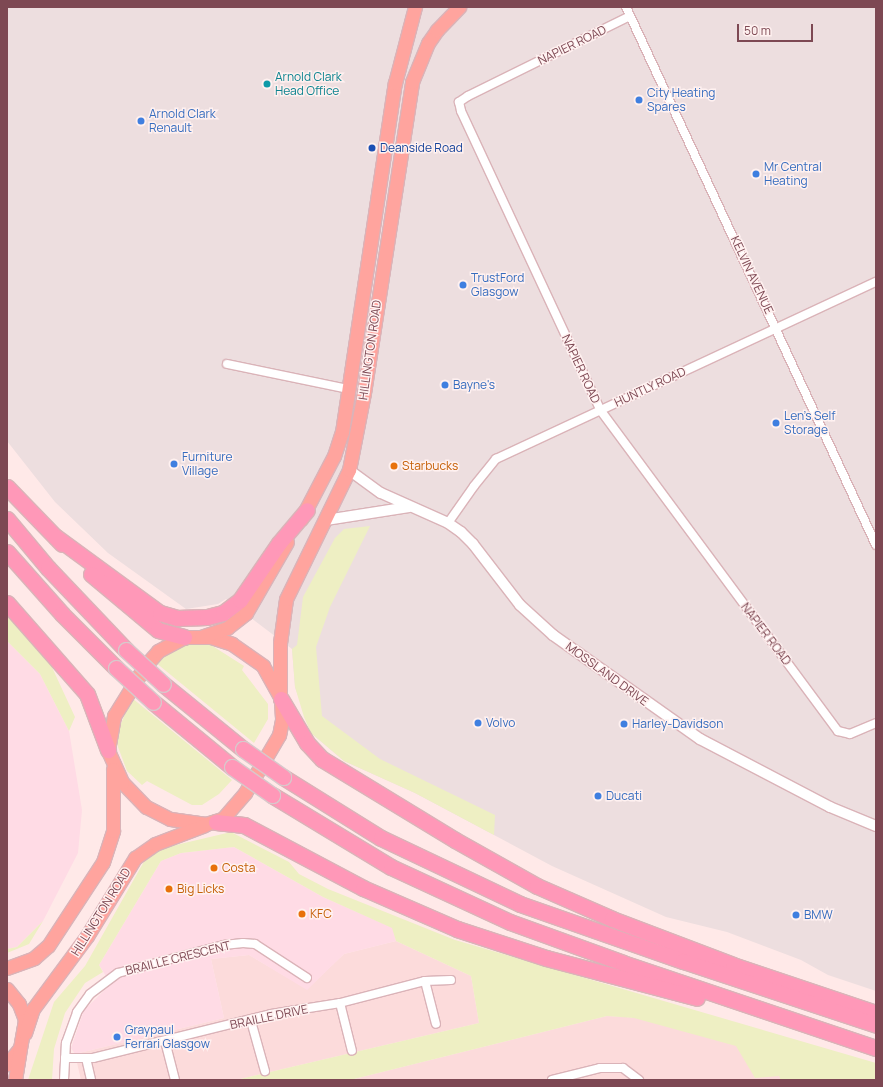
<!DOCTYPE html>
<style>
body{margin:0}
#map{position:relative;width:883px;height:1087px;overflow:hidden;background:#ffe9e8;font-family:Manrope,sans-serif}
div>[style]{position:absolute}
.residential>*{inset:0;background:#fcdbdb}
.commercial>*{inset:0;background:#ffdbe5}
.industrial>*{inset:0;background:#eddedf}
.green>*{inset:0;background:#eeefc3}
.roads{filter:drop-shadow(1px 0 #dab3b8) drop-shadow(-1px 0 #dab3b8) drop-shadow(0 1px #dab3b8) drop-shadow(0 -1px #dab3b8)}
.minor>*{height:8px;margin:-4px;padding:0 4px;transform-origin:4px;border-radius:4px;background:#fff}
.tertiary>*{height:10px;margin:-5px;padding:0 5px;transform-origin:5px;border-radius:5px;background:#fff}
.primary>*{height:13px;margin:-6.5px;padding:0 6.5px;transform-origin:6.5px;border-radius:6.5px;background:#ffa49e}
.motorway>*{height:15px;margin:-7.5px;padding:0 7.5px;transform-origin:7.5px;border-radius:7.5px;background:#ff98b8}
.bridges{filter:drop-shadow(1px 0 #d8c8cb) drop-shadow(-1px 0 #d8c8cb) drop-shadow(0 1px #d8c8cb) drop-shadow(0 -1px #d8c8cb)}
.motorway-bridge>*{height:15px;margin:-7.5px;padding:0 7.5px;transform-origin:7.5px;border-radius:7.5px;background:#ff98b8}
.dots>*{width:11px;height:11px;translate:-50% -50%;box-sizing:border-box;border:2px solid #fff1f0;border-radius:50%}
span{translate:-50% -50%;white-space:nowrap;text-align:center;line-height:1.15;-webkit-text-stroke:3px #fff1f0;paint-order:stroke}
.street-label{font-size:12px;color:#7d4853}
.culture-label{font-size:12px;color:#0d838f}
.left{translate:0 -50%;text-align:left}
.shop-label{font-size:12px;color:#366cbe}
.transit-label{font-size:12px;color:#164399}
.food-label{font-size:12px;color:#c56008}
.frame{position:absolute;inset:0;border:8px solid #7d4853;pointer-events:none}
.scale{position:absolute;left:737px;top:24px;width:76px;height:18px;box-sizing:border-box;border:2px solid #7d4853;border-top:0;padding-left:5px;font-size:12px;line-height:14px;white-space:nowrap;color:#7d4853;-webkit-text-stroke:3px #fff1f0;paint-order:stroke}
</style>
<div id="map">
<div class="residential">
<i style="clip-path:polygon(396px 941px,471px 976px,479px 1023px,236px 1080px,81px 1080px,75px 1054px,224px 1018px,211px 959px,249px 955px,307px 989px,344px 954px)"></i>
<i style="clip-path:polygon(607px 1016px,695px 1021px,876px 1070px,876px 1080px,350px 1080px)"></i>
</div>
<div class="commercial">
<i style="clip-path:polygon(7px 641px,40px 674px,69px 731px,82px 810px,78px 853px,43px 921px,17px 947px,7px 949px)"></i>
<i style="clip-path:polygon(234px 847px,323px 897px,393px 928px,396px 941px,344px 954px,307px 990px,249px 955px,211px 959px,224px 1018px,75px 1054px,71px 1048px,84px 1010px,111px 984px,99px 965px,161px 861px,181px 853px)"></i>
</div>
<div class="industrial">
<i style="clip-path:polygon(7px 7px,876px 7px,876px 991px,828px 975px,801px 960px,727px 932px,666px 917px,552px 866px,415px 793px,344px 761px,311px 733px,295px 687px,292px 649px,226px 599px,218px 604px,186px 609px,108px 553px,55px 502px,7px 441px)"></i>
</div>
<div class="green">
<i style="clip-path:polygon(370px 526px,330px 607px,316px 647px,322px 716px,380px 759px,495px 815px,494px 835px,415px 793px,344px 761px,311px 733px,304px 717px,295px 687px,292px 649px,297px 645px,303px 597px,335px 538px,344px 529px)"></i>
<i style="clip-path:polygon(7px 613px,50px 663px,75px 717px,69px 731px,40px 674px,7px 641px)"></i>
<i style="clip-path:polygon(195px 643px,211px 645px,244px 666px,242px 670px,268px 704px,268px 719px,254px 743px,155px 662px,167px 649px)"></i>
<i style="clip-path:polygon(132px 698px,232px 780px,219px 794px,202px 805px,192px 805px,147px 781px,142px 785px,127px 771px,118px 747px,116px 735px)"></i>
<i style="clip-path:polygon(231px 832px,289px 862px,299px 874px,328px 889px,455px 940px,876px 1063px,876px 1080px,781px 1080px,779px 1076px,755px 1078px,736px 1046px,634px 1018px,607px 1016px,350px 1080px,236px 1080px,479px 1023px,471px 976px,396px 941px,392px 928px,323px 897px,234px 847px,181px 853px,161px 861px,99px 965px,103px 972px,85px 983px,65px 1013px,54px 1049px,52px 1080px,28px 1080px,54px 1002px,85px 966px,146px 858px,159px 849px)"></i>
<i style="clip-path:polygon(43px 921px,29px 944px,7px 953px,7px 949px,17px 947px)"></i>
</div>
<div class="roads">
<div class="minor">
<i style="left:626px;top:7px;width:593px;rotate:65.08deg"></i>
<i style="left:630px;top:16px;width:181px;rotate:153.7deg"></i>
<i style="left:468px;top:96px;width:11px;rotate:146deg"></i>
<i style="left:459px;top:102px;width:9px;rotate:77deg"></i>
<i style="left:461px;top:111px;width:331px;rotate:65deg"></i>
<i style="left:601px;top:411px;width:398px;rotate:53.5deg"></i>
<i style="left:838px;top:731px;width:12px;rotate:14deg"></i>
<i style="left:850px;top:734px;width:28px;rotate:-23deg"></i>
<i style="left:227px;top:364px;width:124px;rotate:11.7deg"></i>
<i style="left:448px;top:523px;width:45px;rotate:-54.9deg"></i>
<i style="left:474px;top:486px;width:35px;rotate:-51deg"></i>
<i style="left:496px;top:459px;width:419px;rotate:-25deg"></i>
<i style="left:425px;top:981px;width:44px;rotate:75.7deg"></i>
<i style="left:340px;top:1003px;width:49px;rotate:76deg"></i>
<i style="left:251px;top:1021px;width:52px;rotate:74.4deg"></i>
<i style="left:165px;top:1041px;width:40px;rotate:75.6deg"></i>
<i style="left:65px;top:1058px;width:28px"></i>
<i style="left:93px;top:1058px;width:183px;rotate:-13.9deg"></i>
<i style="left:271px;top:1014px;width:70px;rotate:-9.1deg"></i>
<i style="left:340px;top:1003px;width:88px;rotate:-14.5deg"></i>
<i style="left:425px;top:981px;width:26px;rotate:-2deg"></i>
<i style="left:86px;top:1058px;width:23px;rotate:77deg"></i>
<i style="left:64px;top:1080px;width:37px;rotate:-87deg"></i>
<i style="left:66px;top:1043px;width:33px;rotate:-70deg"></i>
<i style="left:77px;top:1012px;width:22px;rotate:-54deg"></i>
<i style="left:90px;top:994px;width:35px;rotate:-37deg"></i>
<i style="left:118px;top:973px;width:110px;rotate:-14.8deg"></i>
<i style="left:224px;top:945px;width:19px;rotate:-6deg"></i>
<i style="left:243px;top:943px;width:12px;rotate:5deg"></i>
<i style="left:255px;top:944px;width:62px;rotate:33.2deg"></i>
<i style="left:552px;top:1080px;width:49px;rotate:-14deg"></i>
<i style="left:600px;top:1068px;width:23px"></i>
<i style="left:623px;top:1068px;width:20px;rotate:37deg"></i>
</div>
<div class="tertiary">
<i style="left:349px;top:470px;width:39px;rotate:36deg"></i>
<i style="left:381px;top:493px;width:73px;rotate:24.1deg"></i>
<i style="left:448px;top:523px;width:16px;rotate:35deg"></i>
<i style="left:461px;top:532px;width:17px;rotate:45deg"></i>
<i style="left:473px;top:544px;width:77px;rotate:52.4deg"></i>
<i style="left:520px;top:605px;width:45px;rotate:42.3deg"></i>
<i style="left:553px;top:635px;width:180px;rotate:35.3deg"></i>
<i style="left:700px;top:739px;width:147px;rotate:27.6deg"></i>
<i style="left:830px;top:807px;width:50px;rotate:22.4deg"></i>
<i style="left:326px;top:520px;width:84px;rotate:-8.9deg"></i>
</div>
<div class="primary">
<i style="left:301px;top:519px;width:71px;rotate:-62.4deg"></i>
<i style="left:334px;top:456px;width:25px;rotate:-72deg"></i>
<i style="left:342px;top:432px;width:353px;rotate:-81.4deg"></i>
<i style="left:395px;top:83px;width:79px;rotate:-75.3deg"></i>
<i style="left:184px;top:637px;width:27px"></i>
<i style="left:211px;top:637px;width:22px;rotate:18deg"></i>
<i style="left:232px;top:644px;width:38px;rotate:35deg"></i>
<i style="left:263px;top:666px;width:38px;rotate:61deg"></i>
<i style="left:281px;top:699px;width:21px;rotate:87deg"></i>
<i style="left:282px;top:720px;width:15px;rotate:101deg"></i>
<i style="left:279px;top:735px;width:67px;rotate:120.4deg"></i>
<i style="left:245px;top:793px;width:35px;rotate:131deg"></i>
<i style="left:222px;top:819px;width:17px;rotate:163deg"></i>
<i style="left:206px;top:824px;width:36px;rotate:-172deg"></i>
<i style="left:170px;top:819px;width:27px;rotate:-153deg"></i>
<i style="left:146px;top:807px;width:35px;rotate:-134deg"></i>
<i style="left:122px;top:782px;width:35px;rotate:-114deg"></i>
<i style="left:108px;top:750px;width:35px;rotate:-80deg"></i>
<i style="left:114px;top:716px;width:59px;rotate:-58.2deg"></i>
<i style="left:145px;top:666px;width:20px;rotate:-49deg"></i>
<i style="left:158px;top:651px;width:30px;rotate:-28deg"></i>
<i style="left:201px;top:637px;width:28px;rotate:-19deg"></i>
<i style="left:227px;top:628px;width:24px;rotate:-38deg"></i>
<i style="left:246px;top:613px;width:82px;rotate:-60deg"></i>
<i style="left:280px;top:693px;width:50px;rotate:-90deg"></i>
<i style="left:280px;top:643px;width:44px;rotate:-82.2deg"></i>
<i style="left:286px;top:599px;width:144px;rotate:-64deg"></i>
<i style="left:349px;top:470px;width:78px;rotate:-79deg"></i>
<i style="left:364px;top:393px;width:315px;rotate:-81.2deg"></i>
<i style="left:412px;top:82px;width:42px;rotate:-67.7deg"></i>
<i style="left:428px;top:43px;width:16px;rotate:-55deg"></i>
<i style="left:437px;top:30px;width:32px;rotate:-46deg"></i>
<i style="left:7px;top:968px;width:29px;rotate:-20deg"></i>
<i style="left:34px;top:958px;width:18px;rotate:-41deg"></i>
<i style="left:48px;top:946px;width:100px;rotate:-56.8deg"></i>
<i style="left:103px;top:862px;width:33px;rotate:-72deg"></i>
<i style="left:113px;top:831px;width:62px;rotate:-90deg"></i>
<i style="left:7px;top:989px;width:19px;rotate:51deg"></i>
<i style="left:19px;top:1004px;width:17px;rotate:69deg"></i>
<i style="left:25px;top:1020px;width:28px;rotate:100deg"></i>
<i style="left:20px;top:1048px;width:21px;rotate:129deg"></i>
<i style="left:25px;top:1033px;width:25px;rotate:-72deg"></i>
<i style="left:33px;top:1009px;width:91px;rotate:-53.5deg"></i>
<i style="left:87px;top:936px;width:92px;rotate:-58.4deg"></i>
<i style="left:135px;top:858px;width:24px;rotate:-35deg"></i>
<i style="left:155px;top:844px;width:53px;rotate:-20.8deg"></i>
<i style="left:15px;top:1080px;width:31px;rotate:-81deg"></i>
</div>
<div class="motorway">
<i style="left:7px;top:487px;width:79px;rotate:46deg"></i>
<i style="left:7px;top:519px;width:64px;rotate:50.1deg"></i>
<i style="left:48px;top:568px;width:113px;rotate:46.4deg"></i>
<i style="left:56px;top:537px;width:129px;rotate:36.2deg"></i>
<i style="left:160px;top:613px;width:18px;rotate:16deg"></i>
<i style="left:177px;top:618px;width:30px;rotate:-2deg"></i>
<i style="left:207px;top:617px;width:16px;rotate:-14deg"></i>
<i style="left:223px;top:613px;width:21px;rotate:-37deg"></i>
<i style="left:240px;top:600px;width:69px;rotate:-55.6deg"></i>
<i style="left:279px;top:543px;width:43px;rotate:-49.7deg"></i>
<i style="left:7px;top:552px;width:83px;rotate:48.4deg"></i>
<i style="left:62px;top:614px;width:76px;rotate:45deg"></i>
<i style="left:91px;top:574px;width:87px;rotate:39.9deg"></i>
<i style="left:158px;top:630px;width:27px;rotate:15deg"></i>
<i style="left:7px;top:603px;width:121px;rotate:48.7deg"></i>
<i style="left:87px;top:694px;width:60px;rotate:69.4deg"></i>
<i style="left:163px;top:684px;width:103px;rotate:39.1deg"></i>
<i style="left:281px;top:699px;width:51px;rotate:59.4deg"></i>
<i style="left:307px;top:743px;width:22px;rotate:47deg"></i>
<i style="left:322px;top:759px;width:156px;rotate:31.3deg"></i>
<i style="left:455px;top:840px;width:94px;rotate:29.3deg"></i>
<i style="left:537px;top:886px;width:82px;rotate:23.7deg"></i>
<i style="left:612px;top:919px;width:129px;rotate:20.8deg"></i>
<i style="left:733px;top:965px;width:151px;rotate:18.6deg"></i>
<i style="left:153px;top:702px;width:102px;rotate:39.4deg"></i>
<i style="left:283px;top:777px;width:115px;rotate:31.9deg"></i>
<i style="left:381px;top:838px;width:154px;rotate:25.4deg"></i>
<i style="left:520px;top:904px;width:173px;rotate:19.3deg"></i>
<i style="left:683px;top:961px;width:203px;rotate:18.3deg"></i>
<i style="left:272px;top:795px;width:139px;rotate:31.2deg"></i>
<i style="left:391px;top:867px;width:131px;rotate:24.8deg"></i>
<i style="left:510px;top:922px;width:120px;rotate:19.9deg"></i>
<i style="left:623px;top:963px;width:267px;rotate:18.6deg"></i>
<i style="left:216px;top:822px;width:28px;rotate:6deg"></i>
<i style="left:244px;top:825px;width:135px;rotate:27.9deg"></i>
<i style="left:363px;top:888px;width:103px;rotate:23.6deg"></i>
<i style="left:457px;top:929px;width:94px;rotate:18deg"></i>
<i style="left:546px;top:958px;width:156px;rotate:14.8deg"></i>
</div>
</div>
<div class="bridges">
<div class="motorway-bridge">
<i style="left:126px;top:650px;width:50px;rotate:42.6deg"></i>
<i style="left:116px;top:668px;width:50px;rotate:42.6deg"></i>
<i style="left:243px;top:749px;width:49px;rotate:35deg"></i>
<i style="left:232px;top:767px;width:49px;rotate:35deg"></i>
</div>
</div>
<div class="dots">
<i style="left:267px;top:84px;background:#0f9aa8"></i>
<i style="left:639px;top:100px;background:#3f7fe0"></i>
<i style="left:141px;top:121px;background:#3f7fe0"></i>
<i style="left:372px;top:148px;background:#1a4fb4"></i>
<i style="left:756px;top:174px;background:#3f7fe0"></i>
<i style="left:463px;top:285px;background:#3f7fe0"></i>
<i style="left:445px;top:385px;background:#3f7fe0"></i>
<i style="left:776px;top:423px;background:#3f7fe0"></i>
<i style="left:174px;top:464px;background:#3f7fe0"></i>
<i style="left:394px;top:466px;background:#e8710a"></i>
<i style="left:478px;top:723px;background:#3f7fe0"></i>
<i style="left:624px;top:724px;background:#3f7fe0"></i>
<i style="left:598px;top:796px;background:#3f7fe0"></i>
<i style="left:214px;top:868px;background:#e8710a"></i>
<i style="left:169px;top:889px;background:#e8710a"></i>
<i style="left:302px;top:914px;background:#e8710a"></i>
<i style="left:796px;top:915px;background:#3f7fe0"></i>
<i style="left:117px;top:1037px;background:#3f7fe0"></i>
</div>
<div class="street-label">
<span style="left:572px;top:45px;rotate:-26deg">NAPIER ROAD</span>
<span style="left:752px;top:275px;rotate:65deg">KELVIN AVENUE</span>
<span style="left:370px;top:350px;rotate:-82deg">HILLINGTON ROAD</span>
<span style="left:581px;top:369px;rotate:65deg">NAPIER ROAD</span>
<span style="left:650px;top:387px;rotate:-25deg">HUNTLY ROAD</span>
<span style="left:766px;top:634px;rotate:53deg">NAPIER ROAD</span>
<span style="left:607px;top:674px;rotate:36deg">MOSSLAND DRIVE</span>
<span style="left:101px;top:912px;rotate:-58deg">HILLINGTON ROAD</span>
<span style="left:178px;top:958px;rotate:-14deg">BRAILLE CRESCENT</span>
<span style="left:269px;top:1017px;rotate:-12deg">BRAILLE DRIVE</span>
</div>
<div class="culture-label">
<span class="left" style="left:275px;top:84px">Arnold Clark<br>Head Office</span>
</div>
<div class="shop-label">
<span class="left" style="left:647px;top:100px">City Heating<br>Spares</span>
<span class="left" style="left:149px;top:121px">Arnold Clark<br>Renault</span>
<span class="left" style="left:764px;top:174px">Mr Central<br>Heating</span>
<span class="left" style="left:471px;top:285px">TrustFord<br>Glasgow</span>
<span class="left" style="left:453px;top:385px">Bayne's</span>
<span class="left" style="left:784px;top:423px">Len's Self<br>Storage</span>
<span class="left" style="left:182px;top:464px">Furniture<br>Village</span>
<span class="left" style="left:486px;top:723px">Volvo</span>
<span class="left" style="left:632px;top:724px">Harley-Davidson</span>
<span class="left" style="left:606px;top:796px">Ducati</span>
<span class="left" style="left:804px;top:915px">BMW</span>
<span class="left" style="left:125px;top:1037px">Graypaul<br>Ferrari Glasgow</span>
</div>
<div class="transit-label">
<span class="left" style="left:380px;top:148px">Deanside Road</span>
</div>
<div class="food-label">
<span class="left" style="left:402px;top:466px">Starbucks</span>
<span class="left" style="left:222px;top:868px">Costa</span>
<span class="left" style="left:177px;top:889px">Big Licks</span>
<span class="left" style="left:310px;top:914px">KFC</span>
</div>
<div class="frame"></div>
<div class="scale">50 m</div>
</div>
